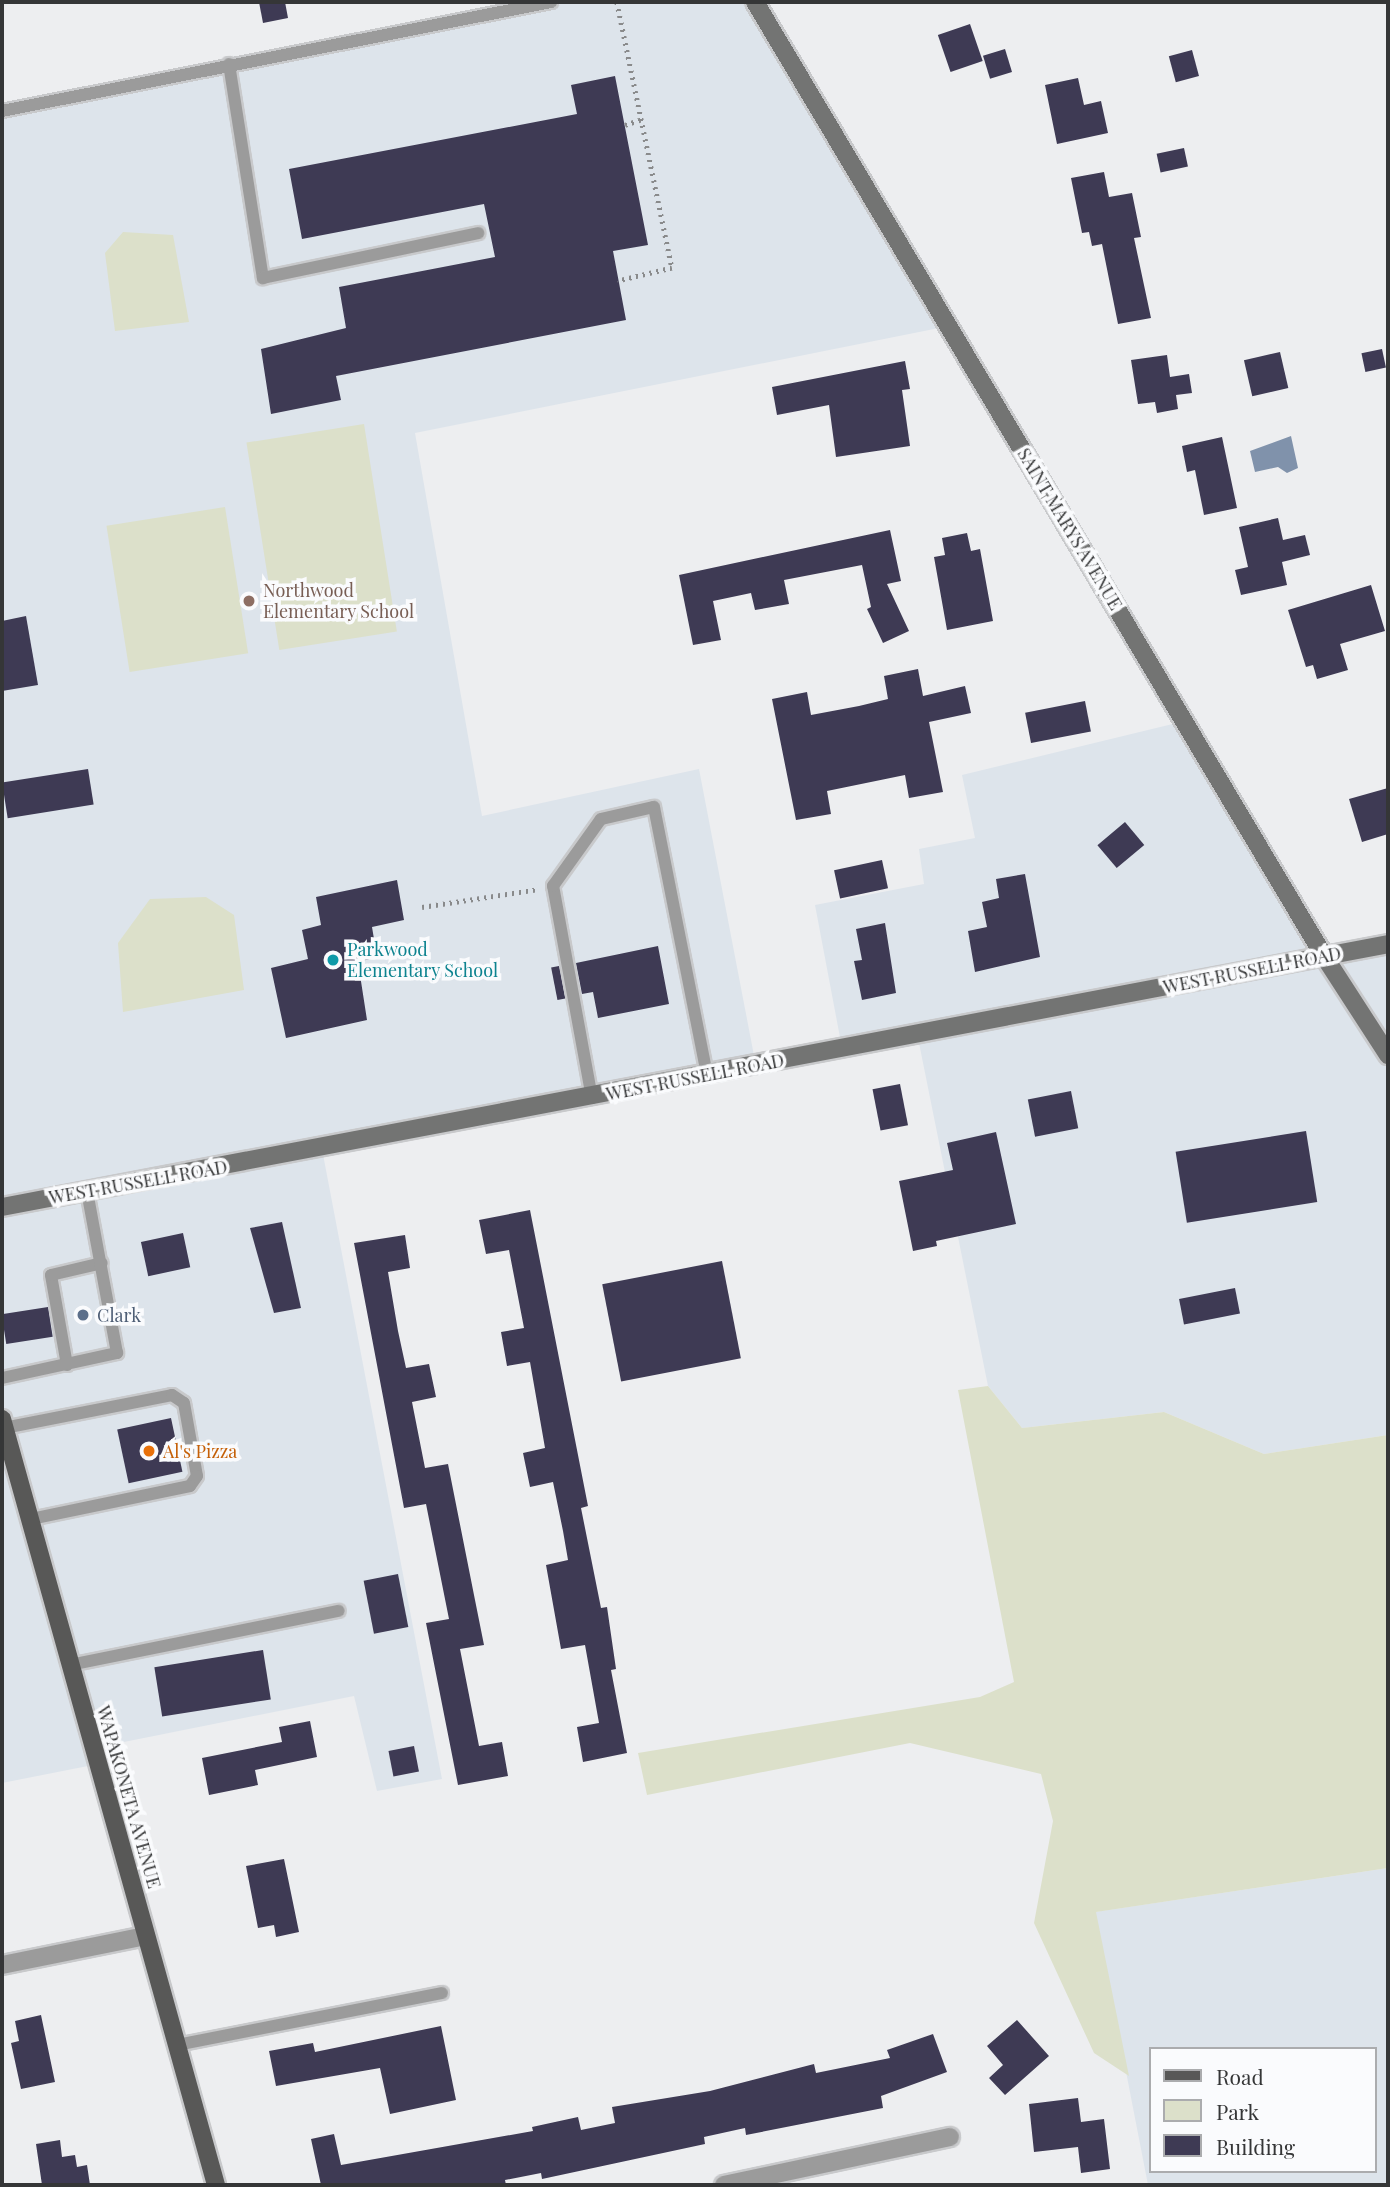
<!DOCTYPE html>
<style>
body{margin:0}
#map{position:relative;width:1390px;height:2187px;overflow:hidden;background:#edeef0;font-family:"Playfair Display",serif}
div>[style]{position:absolute}
.built>*{inset:0;background:#dde4eb}
.green>*{inset:0;background:#dce0ca;transform-origin:0 0}
.water>*{inset:0;background:#8092ab}
.building>*{inset:0;background:#3e3a54;transform-origin:0 0}
.path>*{height:4.5px;margin-top:-2.25px;transform-origin:0;background:repeating-linear-gradient(90deg,#898a8b 0 2px,transparent 0 7px)}
.roads{filter:drop-shadow(2px 0 #c8c9cb) drop-shadow(-2px 0 #c8c9cb) drop-shadow(0 2px #c8c9cb) drop-shadow(0 -2px #c8c9cb)}
.lane>*{height:12px;margin:-6px;padding:0 6px;transform-origin:6px;border-radius:6px;background:#9b9b9b}
.street>*{height:18px;margin:-9px;padding:0 9px;transform-origin:9px;border-radius:9px;background:#9b9b9b}
.secondary>*{height:18px;margin:-9px;padding:0 9px;transform-origin:9px;border-radius:9px;background:#737473}
.primary>*{height:18px;margin:-9px;padding:0 9px;transform-origin:9px;border-radius:9px;background:#585857}
.dots>*{width:19px;height:19px;translate:-50% -50%;box-sizing:border-box;border:4px solid #fafbfd;border-radius:50%}
span{translate:-50% -50%;white-space:nowrap;text-align:center;line-height:1.15;-webkit-text-stroke:7px #fafbfd;paint-order:stroke}
.street-label{font-size:18px;color:#353637}
.education-label{font-size:18px;color:#785e54}
.left{translate:0 -50%;text-align:left}
.culture-label{font-size:18px;color:#0d838f}
.service-label{font-size:18px;color:#4e5e75}
.food-label{font-size:18px;color:#c56008}
.frame{position:absolute;inset:0;border:4px solid #353637;pointer-events:none}
.legend{position:absolute;left:1149px;top:2047px;width:228px;height:126px;box-sizing:border-box;background:#fafbfd;border:2px solid #abacae;margin:0;padding:9px 12px;list-style:none;font-size:21px;color:#353637}
.legend li{display:flex;align-items:center;gap:14px;height:35px}
.legend b{width:35px;border:2px solid #abacae}
</style>
<div id="map">
<div class="built">
<i style="clip-path:polygon(551px 2px,755px 2px,949px 326px,415px 433px,482px 816px,699px 769px,756px 1066px,322px 1149px,442px 1779px,377px 1791px,354px 1696px,94px 1748px,98px 1764px,2px 1783px,2px 111px)"></i>
<i style="clip-path:polygon(1185px 721px,1324px 956px,1388px 944px,1388px 1435px,1264px 1454px,1164px 1412px,1022px 1428px,988px 1386px,917px 1033px,842px 1048px,815px 905px,924px 884px,919px 849px,975px 838px,962px 775px)"></i>
<i style="clip-path:polygon(evenodd,1388px 1868px,1388px 2185px,1148px 2185px,1095px 1912px,1388px 1868px,1150px 2049px,1374px 2049px,1374px 2171px,1150px 2171px,1150px 2049px)"></i>
</div>
<div class="green">
<i style="clip-path:polygon(123px 232px,173px 235px,189px 322px,115px 331px,105px 253px)"></i>
<i style="left:364px;top:424px;width:210px;height:119px;rotate:81deg"></i>
<i style="left:225px;top:507px;width:148px;height:120px;rotate:81deg"></i>
<i style="clip-path:polygon(206px 897px,234px 915px,244px 990px,123px 1012px,118px 943px,150px 899px)"></i>
<i style="clip-path:polygon(988px 1386px,1022px 1428px,1164px 1412px,1264px 1454px,1388px 1435px,1388px 1868px,1096px 1912px,1129px 2076px,1094px 2053px,1034px 1923px,1053px 1821px,1041px 1774px,910px 1743px,647px 1795px,638px 1753px,980px 1697px,1014px 1682px,958px 1390px)"></i>
</div>
<div class="water">
<i style="clip-path:polygon(1291px 436px,1298px 468px,1287px 473px,1278px 467px,1255px 472px,1250px 451px)"></i>
</div>
<div class="building">
<i style="clip-path:polygon(259px 2px,285px 2px,288px 18px,263px 23px)"></i>
<i style="left:970px;top:24px;width:39px;height:34px;rotate:71deg"></i>
<i style="left:1005px;top:49px;width:24px;height:23px;rotate:73deg"></i>
<i style="left:1192px;top:50px;width:27px;height:24px;rotate:75deg"></i>
<i style="clip-path:polygon(615px 76px,648px 245px,613px 251px,626px 320px,336px 376px,341px 400px,271px 414px,261px 349px,346px 328px,339px 287px,495px 257px,484px 204px,302px 239px,289px 169px,577px 114px,571px 85px)"></i>
<i style="clip-path:polygon(1078px 78px,1084px 105px,1101px 101px,1108px 133px,1057px 144px,1045px 85px)"></i>
<i style="left:1184px;top:148px;width:19px;height:28px;rotate:78deg"></i>
<i style="clip-path:polygon(1104px 172px,1109px 197px,1132px 193px,1141px 237px,1134px 238px,1151px 318px,1118px 324px,1102px 244px,1092px 246px,1089px 232px,1082px 233px,1071px 178px)"></i>
<i style="left:1382px;top:349px;width:19px;height:21px;rotate:78deg"></i>
<i style="left:1280px;top:352px;width:37px;height:37px;rotate:77deg"></i>
<i style="clip-path:polygon(1167px 355px,1170px 377px,1189px 374px,1192px 393px,1176px 395px,1178px 409px,1157px 413px,1155px 402px,1138px 404px,1131px 360px)"></i>
<i style="clip-path:polygon(905px 361px,910px 389px,902px 390px,910px 446px,836px 457px,829px 405px,777px 415px,772px 387px)"></i>
<i style="clip-path:polygon(1222px 437px,1237px 508px,1204px 515px,1195px 470px,1187px 472px,1182px 446px)"></i>
<i style="clip-path:polygon(1278px 518px,1283px 540px,1305px 535px,1310px 555px,1282px 562px,1287px 585px,1241px 595px,1235px 570px,1248px 567px,1239px 527px)"></i>
<i style="clip-path:polygon(890px 530px,901px 581px,887px 584px,909px 631px,883px 643px,867px 609px,871px 607px,862px 565px,784px 580px,789px 604px,755px 610px,751px 593px,713px 601px,721px 640px,693px 645px,679px 575px)"></i>
<i style="clip-path:polygon(967px 533px,971px 551px,980px 549px,993px 621px,947px 630px,934px 557px,945px 555px,942px 538px)"></i>
<i style="clip-path:polygon(1371px 585px,1385px 631px,1340px 644px,1348px 670px,1317px 679px,1313px 665px,1306px 667px,1288px 610px)"></i>
<i style="clip-path:polygon(26px 616px,38px 685px,2px 691px,2px 621px)"></i>
<i style="clip-path:polygon(918px 669px,923px 696px,965px 686px,971px 713px,929px 722px,943px 792px,909px 798px,905px 775px,827px 791px,831px 814px,796px 820px,772px 699px,807px 692px,811px 715px,859px 706px,888px 699px,884px 676px)"></i>
<i style="left:1085px;top:701px;width:31px;height:61px;rotate:79deg"></i>
<i style="left:88px;top:769px;width:36px;height:87px;rotate:81deg"></i>
<i style="clip-path:polygon(1388px 788px,1388px 834px,1362px 842px,1349px 799px)"></i>
<i style="left:1125px;top:822px;width:30px;height:36px;rotate:50deg"></i>
<i style="left:882px;top:860px;width:29px;height:49px;rotate:78deg"></i>
<i style="clip-path:polygon(1025px 874px,1040px 957px,975px 972px,968px 931px,987px 927px,982px 902px,999px 898px,996px 879px)"></i>
<i style="clip-path:polygon(397px 880px,404px 920px,372px 927px,377px 957px,358px 962px,367px 1020px,286px 1038px,271px 968px,308px 959px,302px 930px,321px 925px,316px 897px)"></i>
<i style="clip-path:polygon(885px 923px,896px 993px,862px 1000px,854px 961px,862px 960px,856px 929px)"></i>
<i style="clip-path:polygon(658px 946px,669px 1004px,598px 1018px,593px 992px,582px 994px,576px 963px)"></i>
<i style="left:559px;top:966px;width:33px;height:8px;rotate:79deg"></i>
<i style="left:900px;top:1084px;width:42px;height:28px;rotate:79deg"></i>
<i style="left:1071px;top:1091px;width:38px;height:44px;rotate:79deg"></i>
<i style="left:1306px;top:1131px;width:72px;height:132px;rotate:81deg"></i>
<i style="clip-path:polygon(996px 1132px,1016px 1224px,936px 1241px,937px 1246px,913px 1251px,899px 1181px,953px 1170px,947px 1143px)"></i>
<i style="clip-path:polygon(530px 1210px,588px 1506px,581px 1508px,601px 1608px,607px 1607px,616px 1669px,611px 1670px,627px 1753px,583px 1762px,577px 1727px,599px 1723px,585px 1645px,561px 1649px,546px 1565px,568px 1560px,563px 1531px,553px 1482px,530px 1487px,523px 1453px,545px 1448px,530px 1362px,507px 1366px,501px 1332px,524px 1328px,509px 1250px,486px 1254px,479px 1220px)"></i>
<i style="clip-path:polygon(282px 1222px,301px 1308px,274px 1313px,250px 1228px)"></i>
<i style="left:183px;top:1233px;width:35px;height:43px;rotate:78deg"></i>
<i style="clip-path:polygon(405px 1235px,410px 1268px,388px 1272px,398px 1331px,406px 1368px,429px 1364px,436px 1397px,412px 1402px,425px 1468px,448px 1464px,475px 1600px,484px 1645px,460px 1649px,479px 1746px,502px 1742px,508px 1776px,458px 1785px,426px 1623px,449px 1619px,426px 1504px,404px 1508px,354px 1243px)"></i>
<i style="left:722px;top:1261px;width:99px;height:122px;rotate:79deg"></i>
<i style="left:1235px;top:1288px;width:26px;height:57px;rotate:79deg"></i>
<i style="left:48px;top:1307px;width:30px;height:47px;rotate:81deg"></i>
<i style="left:171px;top:1418px;width:55px;height:55px;rotate:78deg"></i>
<i style="left:398px;top:1574px;width:54px;height:35px;rotate:79deg"></i>
<i style="left:263px;top:1650px;width:50px;height:110px;rotate:81deg"></i>
<i style="clip-path:polygon(310px 1721px,317px 1757px,255px 1770px,258px 1785px,209px 1795px,202px 1758px,282px 1742px,279px 1727px)"></i>
<i style="left:414px;top:1746px;width:26px;height:26px;rotate:79deg"></i>
<i style="clip-path:polygon(284px 1859px,299px 1932px,276px 1937px,274px 1925px,258px 1928px,246px 1866px)"></i>
<i style="clip-path:polygon(41px 2015px,55px 2082px,21px 2089px,11px 2043px,19px 2041px,15px 2021px)"></i>
<i style="clip-path:polygon(1017px 2020px,1049px 2056px,1005px 2095px,989px 2078px,1003px 2065px,987px 2046px)"></i>
<i style="clip-path:polygon(441px 2026px,456px 2100px,390px 2114px,380px 2068px,276px 2086px,269px 2051px,313px 2043px,315px 2052px)"></i>
<i style="clip-path:polygon(933px 2034px,947px 2072px,881px 2096px,883px 2108px,746px 2135px,745px 2128px,704px 2137px,705px 2144px,542px 2179px,541px 2173px,505px 2180px,506px 2185px,321px 2185px,311px 2139px,334px 2134px,341px 2165px,533px 2131px,532px 2127px,578px 2117px,581px 2130px,615px 2123px,612px 2107px,710px 2091px,814px 2064px,816px 2073px,890px 2058px,887px 2050px)"></i>
<i style="clip-path:polygon(1078px 2098px,1081px 2122px,1104px 2119px,1110px 2169px,1081px 2173px,1078px 2147px,1034px 2152px,1029px 2104px)"></i>
<i style="clip-path:polygon(60px 2140px,62px 2157px,75px 2155px,77px 2167px,87px 2165px,90px 2185px,42px 2185px,36px 2144px)"></i>
</div>
<div class="path">
<i style="left:617px;top:2px;width:272px;rotate:78.3deg"></i>
<i style="left:672px;top:268px;width:56px;rotate:166.5deg"></i>
<i style="left:625px;top:125px;width:18px;rotate:-19deg"></i>
<i style="left:422px;top:907px;width:118px;rotate:-8.7deg"></i>
</div>
<div class="roads">
<div class="lane">
<i style="left:229px;top:64px;width:217px;rotate:81deg"></i>
<i style="left:263px;top:278px;width:220px;rotate:-11.8deg"></i>
<i style="left:2px;top:111px;width:560px;rotate:-11.23deg"></i>
<i style="left:592px;top:1098px;width:216px;rotate:-100.4deg"></i>
<i style="left:553px;top:886px;width:82px;rotate:-54.4deg"></i>
<i style="left:601px;top:819px;width:54px;rotate:-12.8deg"></i>
<i style="left:654px;top:807px;width:273px;rotate:78.8deg"></i>
<i style="left:67px;top:1365px;width:91px;rotate:-100.1deg"></i>
<i style="left:51px;top:1275px;width:52px;rotate:-13.2deg"></i>
<i style="left:2px;top:1378px;width:118px;rotate:-12.3deg"></i>
<i style="left:117px;top:1353px;width:165px;rotate:-100.5deg"></i>
<i style="left:4px;top:1428px;width:171px;rotate:-11.1deg"></i>
<i style="left:172px;top:1395px;width:14px;rotate:34deg"></i>
<i style="left:184px;top:1403px;width:74px;rotate:79.9deg"></i>
<i style="left:197px;top:1476px;width:12px;rotate:125deg"></i>
<i style="left:190px;top:1486px;width:163px;rotate:168.3deg"></i>
<i style="left:70px;top:1665px;width:274px;rotate:-11.4deg"></i>
<i style="left:177px;top:2045px;width:270px;rotate:-11.1deg"></i>
</div>
<div class="street">
<i style="left:2px;top:1965px;width:147px;rotate:-11.4deg"></i>
<i style="left:724px;top:2185px;width:231px;rotate:-12deg"></i>
</div>
<div class="secondary">
<i style="left:755px;top:2px;width:1111px;rotate:59.19deg"></i>
<i style="left:1324px;top:956px;width:118px;rotate:57.1deg"></i>
<i style="left:2px;top:1207px;width:1411px;rotate:-10.74deg"></i>
</div>
<div class="primary">
<i style="left:2px;top:1419px;width:795px;rotate:74.39deg"></i>
</div>
</div>
<div class="dots">
<i style="left:249px;top:601px;background:#8d6e63"></i>
<i style="left:333px;top:960px;background:#0f9aa8"></i>
<i style="left:83px;top:1315px;background:#5c6f8a"></i>
<i style="left:149px;top:1451px;background:#e8710a"></i>
</div>
<div class="street-label">
<span style="left:1070px;top:529px;rotate:59deg">SAINT MARYS AVENUE</span>
<span style="left:1252px;top:970px;rotate:-11deg">WEST RUSSELL ROAD</span>
<span style="left:695px;top:1077px;rotate:-11deg">WEST RUSSELL ROAD</span>
<span style="left:138px;top:1182px;rotate:-10deg">WEST RUSSELL ROAD</span>
<span style="left:129px;top:1797px;rotate:74deg">WAPAKONETA AVENUE</span>
</div>
<div class="education-label">
<span class="left" style="left:263px;top:601px">Northwood<br>Elementary School</span>
</div>
<div class="culture-label">
<span class="left" style="left:347px;top:960px">Parkwood<br>Elementary School</span>
</div>
<div class="service-label">
<span class="left" style="left:97px;top:1315px">Clark</span>
</div>
<div class="food-label">
<span class="left" style="left:163px;top:1451px">Al's Pizza</span>
</div>
<div class="frame"></div>
<ul class="legend">
<li><b style="height:9px;background:#585857"></b>Road</li>
<li><b style="height:19px;background:#dce0ca"></b>Park</li>
<li><b style="height:19px;background:#3e3a54"></b>Building</li>
</ul>
</div>
